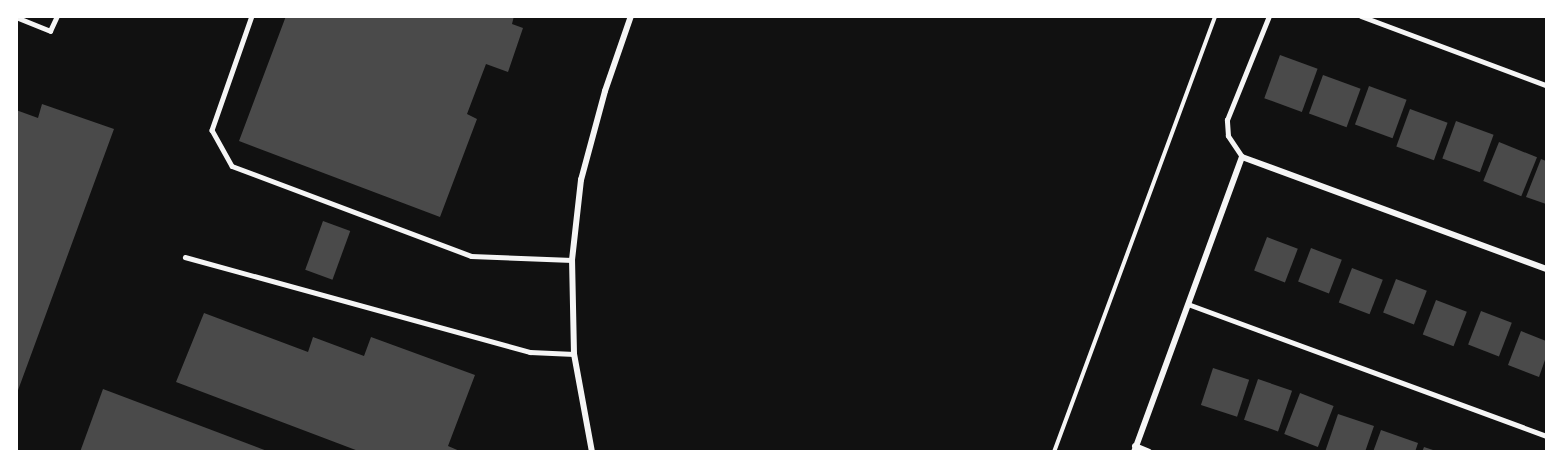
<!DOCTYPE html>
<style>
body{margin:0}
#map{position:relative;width:1563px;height:468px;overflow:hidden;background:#111;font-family:"Exo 2",sans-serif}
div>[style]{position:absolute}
.building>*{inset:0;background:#4a4a4a;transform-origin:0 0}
.path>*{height:4px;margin:-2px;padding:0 2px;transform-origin:2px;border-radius:2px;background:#f5f5f5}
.service>*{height:4.5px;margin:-2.25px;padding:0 2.25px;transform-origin:2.25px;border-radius:2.25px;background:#f5f5f5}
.minor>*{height:6px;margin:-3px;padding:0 3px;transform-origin:3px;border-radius:3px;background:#f5f5f5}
span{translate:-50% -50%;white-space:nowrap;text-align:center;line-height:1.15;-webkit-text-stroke:6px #fff;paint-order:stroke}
.frame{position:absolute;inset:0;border:18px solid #fff;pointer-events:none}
</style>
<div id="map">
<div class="building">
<i style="clip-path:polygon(286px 16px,514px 16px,512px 24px,523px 28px,508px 72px,486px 64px,467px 114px,477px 119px,440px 217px,239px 141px)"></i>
<i style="left:1280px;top:55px;width:40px;height:46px;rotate:20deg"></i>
<i style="left:1323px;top:75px;width:40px;height:41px;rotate:20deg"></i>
<i style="left:1369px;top:86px;width:40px;height:41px;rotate:20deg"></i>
<i style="clip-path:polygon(42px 104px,114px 129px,17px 393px,16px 110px,38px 118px)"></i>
<i style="left:1410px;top:109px;width:40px;height:40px;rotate:20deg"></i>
<i style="left:1456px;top:121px;width:40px;height:40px;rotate:20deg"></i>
<i style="left:1499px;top:142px;width:41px;height:42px;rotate:22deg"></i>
<i style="clip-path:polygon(1541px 159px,1546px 161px,1546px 204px,1526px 197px)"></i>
<i style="left:323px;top:221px;width:29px;height:52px;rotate:20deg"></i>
<i style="left:1267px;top:237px;width:33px;height:36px;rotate:21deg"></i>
<i style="left:1311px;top:248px;width:33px;height:36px;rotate:21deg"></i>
<i style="left:1352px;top:268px;width:33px;height:37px;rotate:21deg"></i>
<i style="left:1396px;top:279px;width:33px;height:36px;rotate:21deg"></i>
<i style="left:1436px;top:300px;width:33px;height:37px;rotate:21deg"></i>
<i style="left:1481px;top:311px;width:33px;height:36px;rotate:21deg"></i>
<i style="clip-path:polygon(204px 313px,308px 352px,313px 337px,364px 356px,371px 337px,475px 375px,448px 446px,462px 452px,361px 452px,176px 382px)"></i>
<i style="clip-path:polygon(1521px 331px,1546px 341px,1546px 357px,1539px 377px,1508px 365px)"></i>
<i style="left:1213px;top:368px;width:38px;height:39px;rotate:18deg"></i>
<i style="left:1258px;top:379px;width:36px;height:43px;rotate:19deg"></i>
<i style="clip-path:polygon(103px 389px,267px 451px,267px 452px,80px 452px)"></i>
<i style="left:1300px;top:393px;width:36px;height:44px;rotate:21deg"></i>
<i style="clip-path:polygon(1338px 414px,1374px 426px,1365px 452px,1325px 452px)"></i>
<i style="clip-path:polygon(1381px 430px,1418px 443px,1415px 452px,1373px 452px)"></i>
<i style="clip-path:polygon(1424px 447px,1436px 451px,1436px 452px,1422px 452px)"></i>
</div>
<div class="path">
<i style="left:1054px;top:452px;width:465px;rotate:-69.7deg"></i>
</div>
<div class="service">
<i style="left:252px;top:16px;width:121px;rotate:109.3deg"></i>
<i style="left:212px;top:130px;width:41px;rotate:60.9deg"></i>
<i style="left:232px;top:166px;width:255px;rotate:20.6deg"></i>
<i style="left:471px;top:256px;width:101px;rotate:2.3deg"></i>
<i style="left:1361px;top:16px;width:197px;rotate:20.5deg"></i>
<i style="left:16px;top:17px;width:37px;rotate:22deg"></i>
<i style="left:50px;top:31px;width:17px;rotate:-65deg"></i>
<i style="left:1242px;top:157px;width:25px;rotate:-124deg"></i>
<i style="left:1228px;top:136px;width:16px;rotate:-94deg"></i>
<i style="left:1227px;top:120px;width:112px;rotate:-68deg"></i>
<i style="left:185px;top:257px;width:358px;rotate:15.4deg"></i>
<i style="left:530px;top:352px;width:44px;rotate:2.6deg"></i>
<i style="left:1188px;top:304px;width:382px;rotate:20.2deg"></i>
</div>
<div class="minor">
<i style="left:1135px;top:446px;width:15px;rotate:23deg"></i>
<i style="left:592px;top:452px;width:100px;rotate:-100.4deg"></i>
<i style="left:574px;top:354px;width:94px;rotate:-91.2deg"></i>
<i style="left:572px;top:260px;width:81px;rotate:-83.6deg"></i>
<i style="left:581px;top:180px;width:92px;rotate:-74.9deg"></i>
<i style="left:605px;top:91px;width:79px;rotate:-70.9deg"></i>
<i style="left:1134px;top:452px;width:314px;rotate:-69.9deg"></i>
<i style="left:1242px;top:157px;width:324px;rotate:20.2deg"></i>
</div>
<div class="frame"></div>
</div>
